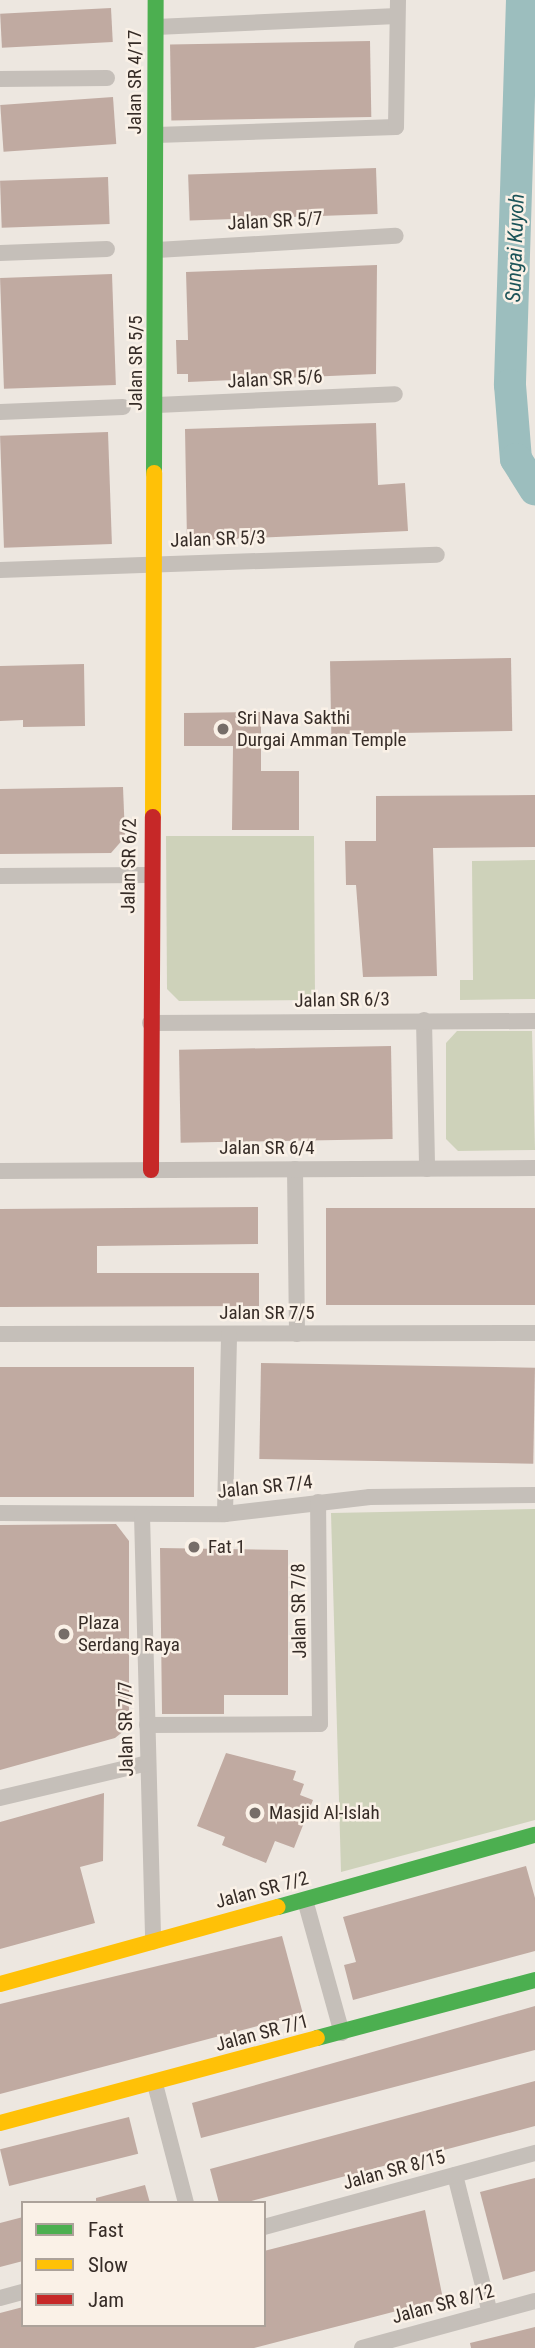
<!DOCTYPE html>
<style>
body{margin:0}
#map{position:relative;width:535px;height:2348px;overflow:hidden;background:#ede7e0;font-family:"Roboto Condensed",sans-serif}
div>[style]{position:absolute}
.green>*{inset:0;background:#ced2ba}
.river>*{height:32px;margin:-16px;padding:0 16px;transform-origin:16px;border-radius:16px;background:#9cbebe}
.building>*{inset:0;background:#c0aaa1;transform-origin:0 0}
.street>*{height:16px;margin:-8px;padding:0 8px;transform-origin:8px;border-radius:8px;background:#c5bfb9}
.fast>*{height:16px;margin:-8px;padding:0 8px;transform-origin:8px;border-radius:8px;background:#4caf50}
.slow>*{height:16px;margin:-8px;padding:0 8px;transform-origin:8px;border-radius:8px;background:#ffc107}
.jam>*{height:16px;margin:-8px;padding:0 8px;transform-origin:8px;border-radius:8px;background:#c62828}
.dots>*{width:19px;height:19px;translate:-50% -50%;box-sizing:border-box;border:4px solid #faf1e7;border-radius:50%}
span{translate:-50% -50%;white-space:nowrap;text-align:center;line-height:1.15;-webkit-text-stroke:5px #faf1e7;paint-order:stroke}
.street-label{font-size:19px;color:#362c27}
.poi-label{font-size:19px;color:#362c27}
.left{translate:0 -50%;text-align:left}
.water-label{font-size:21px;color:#1c5459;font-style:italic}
.legend{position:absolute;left:21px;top:2201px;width:245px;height:126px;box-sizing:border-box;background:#faf1e7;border:2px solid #aca29a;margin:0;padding:9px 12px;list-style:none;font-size:21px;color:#362c27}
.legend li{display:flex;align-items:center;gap:14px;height:35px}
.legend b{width:35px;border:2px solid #aca29a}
</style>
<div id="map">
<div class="green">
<i style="clip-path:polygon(166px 836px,314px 836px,315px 1000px,179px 1001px,167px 989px)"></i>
<i style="clip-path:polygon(535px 860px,535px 999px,460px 1000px,460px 980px,473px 980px,472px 861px)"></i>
<i style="clip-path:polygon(457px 1031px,532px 1031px,535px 1150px,458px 1151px,446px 1139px,446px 1043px)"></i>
<i style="clip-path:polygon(535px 1509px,535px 1820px,341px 1872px,331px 1513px)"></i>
</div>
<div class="river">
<i style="left:522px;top:0;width:385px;rotate:91.8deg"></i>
<i style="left:510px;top:385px;width:74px;rotate:85.4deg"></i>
<i style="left:516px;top:459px;width:36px;rotate:58deg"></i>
</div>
<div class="building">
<i style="left:111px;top:8px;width:34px;height:111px;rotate:87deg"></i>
<i style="left:370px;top:41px;width:76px;height:200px;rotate:89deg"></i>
<i style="left:113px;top:97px;width:47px;height:113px;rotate:86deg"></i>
<i style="left:376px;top:168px;width:46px;height:188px;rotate:88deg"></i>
<i style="left:108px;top:177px;width:47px;height:108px;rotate:88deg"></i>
<i style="clip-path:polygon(377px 265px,376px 374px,188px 382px,188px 374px,177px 374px,176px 340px,188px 340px,186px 272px)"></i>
<i style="left:112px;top:274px;width:111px;height:112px;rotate:88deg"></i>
<i style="clip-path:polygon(376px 423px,378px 485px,405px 483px,408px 531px,187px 541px,185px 429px)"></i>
<i style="left:108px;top:432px;width:112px;height:108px;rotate:88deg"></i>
<i style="left:511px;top:658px;width:73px;height:181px;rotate:89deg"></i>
<i style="clip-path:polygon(84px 664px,85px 726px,23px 727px,23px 720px,0 721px,0 666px)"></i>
<i style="clip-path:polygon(261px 712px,261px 771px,299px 771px,299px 830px,232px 830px,233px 746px,184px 746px,184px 713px)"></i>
<i style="clip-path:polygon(123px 787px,125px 837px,111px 853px,0 854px,0 789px)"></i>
<i style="clip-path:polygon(535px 795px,535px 847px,433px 848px,437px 976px,363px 977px,356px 885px,346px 885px,345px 841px,376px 841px,376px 796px)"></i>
<i style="left:391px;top:1046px;width:93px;height:212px;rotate:89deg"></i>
<i style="clip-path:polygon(258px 1207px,258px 1244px,97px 1246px,97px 1273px,259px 1273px,259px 1306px,0 1307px,0 1209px)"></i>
<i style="left:535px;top:1208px;width:97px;height:209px;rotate:90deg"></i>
<i style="left:261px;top:1363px;width:274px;height:96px;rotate:1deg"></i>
<i style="left:0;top:1367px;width:194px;height:130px"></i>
<i style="clip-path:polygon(116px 1524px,129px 1541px,129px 1727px,115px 1738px,0 1770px,0 1525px)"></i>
<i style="clip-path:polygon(160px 1548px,288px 1550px,288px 1695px,224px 1695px,224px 1714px,162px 1714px)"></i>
<i style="clip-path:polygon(226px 1753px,296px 1771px,293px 1780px,304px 1784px,300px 1795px,313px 1800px,294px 1848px,275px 1841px,266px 1863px,222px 1845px,225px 1837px,197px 1826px)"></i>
<i style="clip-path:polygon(104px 1793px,103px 1861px,80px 1867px,95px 1923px,0 1949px,0 1822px)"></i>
<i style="clip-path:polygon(526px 1866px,535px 1898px,535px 1951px,353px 2000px,344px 1965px,356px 1962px,343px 1917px)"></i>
<i style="clip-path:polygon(282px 1936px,303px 2014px,0 2094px,0 2004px)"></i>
<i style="clip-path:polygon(535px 2006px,535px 2050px,201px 2138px,192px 2103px)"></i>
<i style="clip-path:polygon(535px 2081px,535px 2126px,244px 2203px,219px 2203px,210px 2169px)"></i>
<i style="left:129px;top:2117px;width:38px;height:133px;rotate:76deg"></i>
<i style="clip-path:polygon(535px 2178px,535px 2271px,503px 2280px,480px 2192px)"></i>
<i style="clip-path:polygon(145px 2185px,150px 2203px,96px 2203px,96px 2198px)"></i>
<i style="clip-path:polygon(425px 2210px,443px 2299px,254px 2348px,0 2348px,0 2313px,23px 2307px,23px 2325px,264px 2325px,264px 2251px)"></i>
<i style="clip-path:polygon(23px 2217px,23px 2261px,0 2267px,0 2223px)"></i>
<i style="clip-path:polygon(535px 2327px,535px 2348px,471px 2348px,470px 2343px)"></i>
</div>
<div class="street">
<i style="left:156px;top:27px;width:241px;rotate:-2.6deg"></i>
<i style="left:0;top:79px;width:107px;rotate:-0.5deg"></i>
<i style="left:156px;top:135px;width:240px;rotate:-1.9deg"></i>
<i style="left:396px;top:127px;width:127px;rotate:-89.1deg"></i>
<i style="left:157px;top:250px;width:239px;rotate:-3.4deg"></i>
<i style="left:0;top:253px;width:107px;rotate:-2.1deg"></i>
<i style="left:157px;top:405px;width:238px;rotate:-2.6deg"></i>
<i style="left:0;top:412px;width:123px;rotate:-2.3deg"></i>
<i style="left:0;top:570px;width:437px;rotate:-2deg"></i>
<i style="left:0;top:876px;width:149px;rotate:-0.4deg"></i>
<i style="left:424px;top:1020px;width:149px;rotate:88.8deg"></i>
<i style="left:150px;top:1023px;width:385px;rotate:-0.3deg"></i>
<i style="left:295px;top:1169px;width:165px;rotate:89.3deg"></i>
<i style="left:0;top:1171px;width:535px;rotate:-0.32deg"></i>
<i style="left:0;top:1334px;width:535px;rotate:-0.11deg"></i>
<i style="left:0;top:1513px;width:225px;rotate:0.3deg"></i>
<i style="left:225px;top:1514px;width:146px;rotate:-6.7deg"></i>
<i style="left:370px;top:1497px;width:165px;rotate:-0.7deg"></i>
<i style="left:225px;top:1514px;width:180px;rotate:-88.7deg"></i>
<i style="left:142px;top:1515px;width:427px;rotate:88.5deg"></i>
<i style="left:147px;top:1725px;width:173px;rotate:-0.3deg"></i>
<i style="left:320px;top:1724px;width:222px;rotate:-90.5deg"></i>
<i style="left:0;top:1798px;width:152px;rotate:-13.3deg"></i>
<i style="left:305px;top:1900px;width:138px;rotate:74.5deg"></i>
<i style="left:155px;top:2084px;width:123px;rotate:75.4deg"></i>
<i style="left:455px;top:2175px;width:142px;rotate:75.8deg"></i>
<i style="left:264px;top:2227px;width:281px;rotate:-15.3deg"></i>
<i style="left:0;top:2298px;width:24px;rotate:-15deg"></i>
<i style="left:362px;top:2348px;width:179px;rotate:-15.2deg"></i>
</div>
<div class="fast">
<i style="left:154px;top:473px;width:473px;rotate:-89.8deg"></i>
<i style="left:278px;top:1907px;width:267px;rotate:-15.7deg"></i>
<i style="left:317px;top:2038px;width:226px;rotate:-14.9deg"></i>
</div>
<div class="slow">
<i style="left:153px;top:817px;width:344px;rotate:-89.8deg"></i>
<i style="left:0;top:1984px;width:288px;rotate:-15.5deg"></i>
<i style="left:0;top:2123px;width:328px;rotate:-15deg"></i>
</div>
<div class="jam">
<i style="left:151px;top:1170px;width:353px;rotate:-89.7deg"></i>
</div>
<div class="dots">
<i style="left:223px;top:729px;background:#766d68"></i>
<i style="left:194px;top:1547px;background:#766d68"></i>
<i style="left:64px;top:1634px;background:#766d68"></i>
<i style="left:255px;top:1813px;background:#766d68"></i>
</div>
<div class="street-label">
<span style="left:135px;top:82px;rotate:-90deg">Jalan SR 4/17</span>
<span style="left:275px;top:221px;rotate:-3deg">Jalan SR 5/7</span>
<span style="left:136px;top:363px;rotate:-90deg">Jalan SR 5/5</span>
<span style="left:275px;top:379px;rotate:-3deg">Jalan SR 5/6</span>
<span style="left:218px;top:539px;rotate:-2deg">Jalan SR 5/3</span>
<span style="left:129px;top:866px;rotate:-89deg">Jalan SR 6/2</span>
<span style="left:342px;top:1000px;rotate:-1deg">Jalan SR 6/3</span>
<span style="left:267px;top:1148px">Jalan SR 6/4</span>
<span style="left:267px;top:1313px">Jalan SR 7/5</span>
<span style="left:265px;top:1487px;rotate:-6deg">Jalan SR 7/4</span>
<span style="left:299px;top:1611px;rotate:-91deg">Jalan SR 7/8</span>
<span style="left:126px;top:1729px;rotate:-91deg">Jalan SR 7/7</span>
<span style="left:262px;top:1890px;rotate:-15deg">Jalan SR 7/2</span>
<span style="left:262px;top:2033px;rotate:-15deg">Jalan SR 7/1</span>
<span style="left:394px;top:2170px;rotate:-15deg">Jalan SR 8/15</span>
<span style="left:443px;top:2304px;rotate:-15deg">Jalan SR 8/12</span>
</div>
<div class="poi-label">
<span class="left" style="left:237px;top:729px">Sri Nava Sakthi<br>Durgai Amman Temple</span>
<span class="left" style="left:208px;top:1547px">Fat 1</span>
<span class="left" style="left:78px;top:1634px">Plaza<br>Serdang Raya</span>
<span class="left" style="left:269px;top:1813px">Masjid Al-Islah</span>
</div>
<div class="water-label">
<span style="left:515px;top:248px;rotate:-88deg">Sungai Kuyoh</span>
</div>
<ul class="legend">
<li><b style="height:9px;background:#4caf50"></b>Fast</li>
<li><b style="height:9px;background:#ffc107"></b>Slow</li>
<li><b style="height:9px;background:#c62828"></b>Jam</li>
</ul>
</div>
